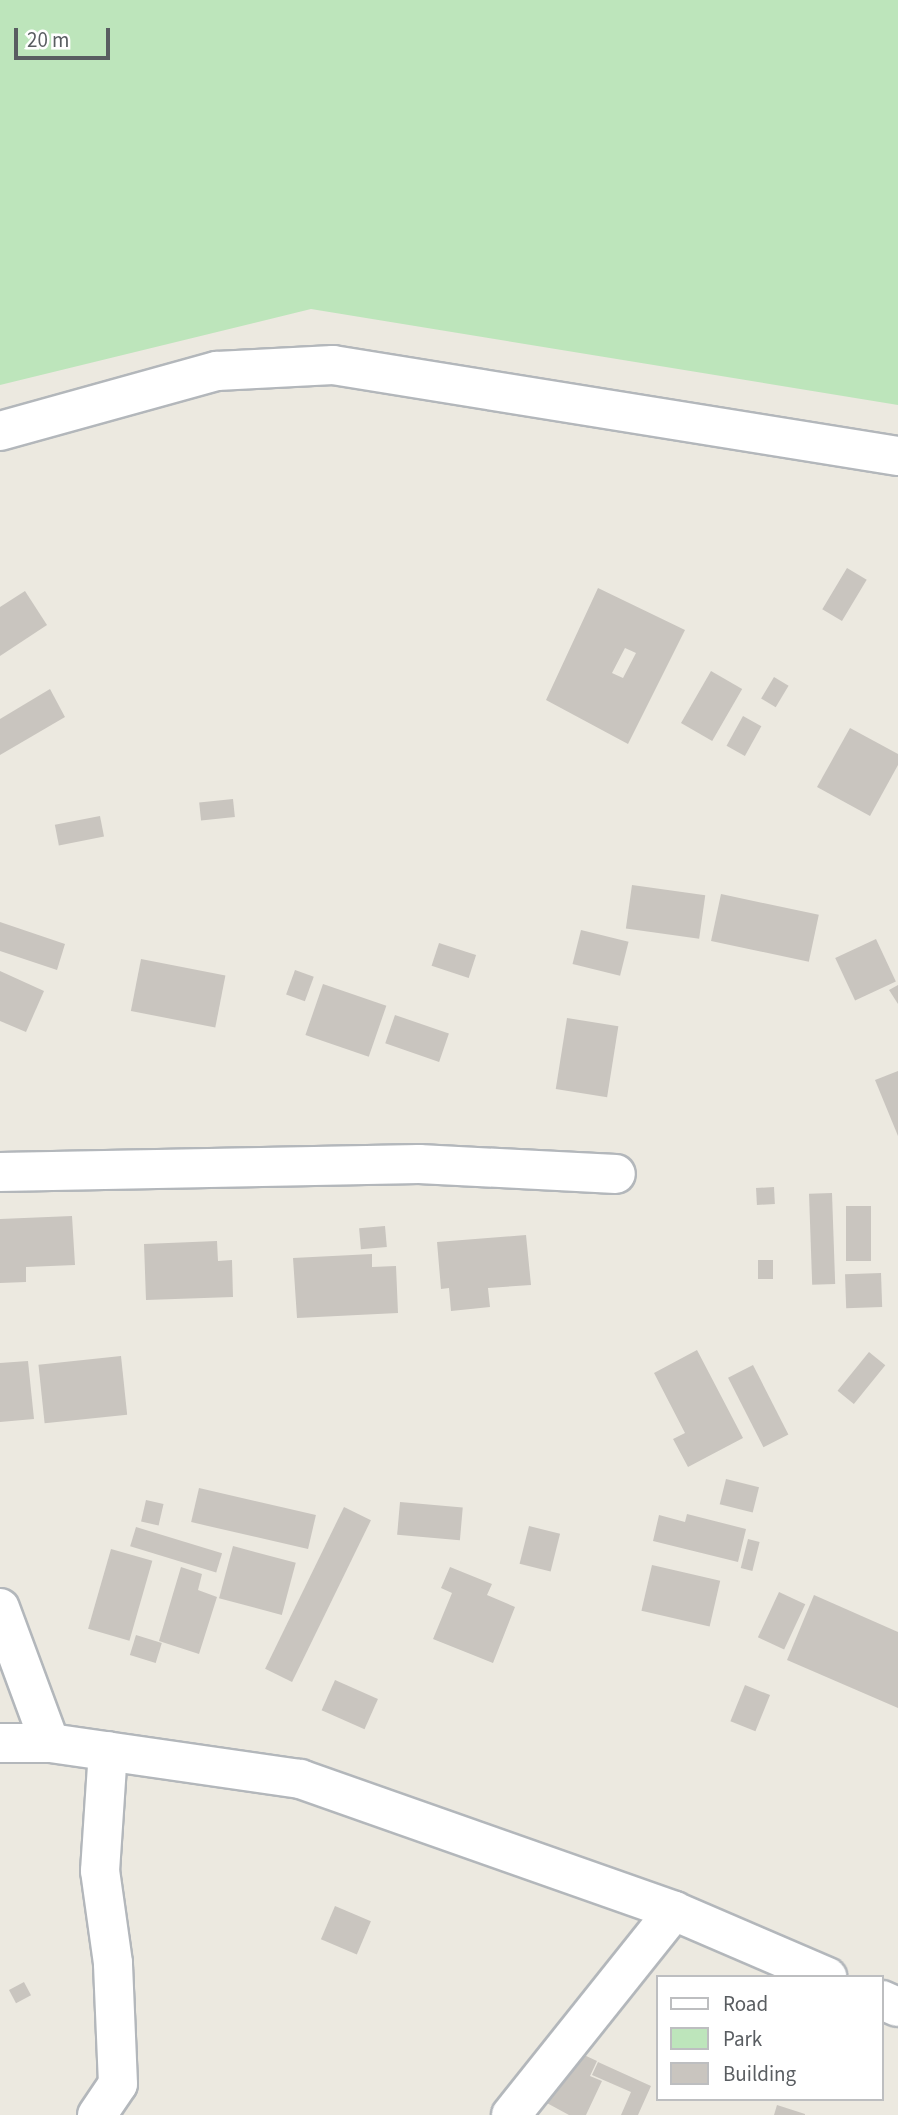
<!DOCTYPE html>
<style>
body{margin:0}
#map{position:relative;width:898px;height:2115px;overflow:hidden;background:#ece9e0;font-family:"Source Sans 3",sans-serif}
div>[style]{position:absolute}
.green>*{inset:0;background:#bde5bb}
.building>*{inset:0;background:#c9c5bf;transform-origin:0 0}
.roads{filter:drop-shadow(2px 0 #b3b7bb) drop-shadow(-2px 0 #b3b7bb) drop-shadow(0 2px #b3b7bb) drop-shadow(0 -2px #b3b7bb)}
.minor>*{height:38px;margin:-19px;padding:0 19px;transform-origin:19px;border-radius:19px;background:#fff}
span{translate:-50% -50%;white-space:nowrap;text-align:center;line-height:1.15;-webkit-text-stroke:6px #fff;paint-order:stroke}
.legend{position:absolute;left:656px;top:1975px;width:228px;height:126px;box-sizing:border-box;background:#fff;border:2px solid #bdbec0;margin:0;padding:9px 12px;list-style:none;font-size:21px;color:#595d61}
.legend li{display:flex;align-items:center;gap:14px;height:35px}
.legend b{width:35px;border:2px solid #bdbec0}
.scale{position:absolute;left:14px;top:28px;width:96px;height:32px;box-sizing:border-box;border:4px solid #595d61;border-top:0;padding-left:9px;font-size:21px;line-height:24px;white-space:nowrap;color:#595d61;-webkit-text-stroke:5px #fff;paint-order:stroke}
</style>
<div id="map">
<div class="green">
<i style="clip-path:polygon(0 0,898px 0,898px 405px,311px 309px,0 385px)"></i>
</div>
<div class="building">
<i style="left:847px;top:568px;width:23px;height:48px;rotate:31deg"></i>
<i style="clip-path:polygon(evenodd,598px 588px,685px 630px,628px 744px,546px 700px,598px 588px,625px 648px,636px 653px,623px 678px,612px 673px,625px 648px)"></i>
<i style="clip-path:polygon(25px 591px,47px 625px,0 656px,0 607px)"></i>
<i style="left:711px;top:671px;width:36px;height:60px;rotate:30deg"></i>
<i style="left:774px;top:677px;width:17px;height:25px;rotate:31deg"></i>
<i style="clip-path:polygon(50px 689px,65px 717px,0 755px,0 719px)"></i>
<i style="left:743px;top:716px;width:21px;height:34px;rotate:29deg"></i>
<i style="clip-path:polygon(850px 728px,898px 754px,898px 765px,870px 816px,817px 787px)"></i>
<i style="left:233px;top:799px;width:18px;height:34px;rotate:84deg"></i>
<i style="left:100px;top:816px;width:21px;height:46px;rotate:79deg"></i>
<i style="left:632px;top:885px;width:74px;height:44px;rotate:8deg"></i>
<i style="left:721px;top:894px;width:100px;height:48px;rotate:12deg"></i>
<i style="clip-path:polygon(0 922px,65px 944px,57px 970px,0 951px)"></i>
<i style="left:581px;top:930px;width:49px;height:35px;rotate:14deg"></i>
<i style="left:876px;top:939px;width:47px;height:45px;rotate:65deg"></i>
<i style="left:439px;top:943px;width:39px;height:24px;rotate:18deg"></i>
<i style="left:141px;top:959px;width:86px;height:53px;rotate:11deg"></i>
<i style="left:295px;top:970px;width:20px;height:26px;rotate:20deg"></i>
<i style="clip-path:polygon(0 971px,44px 991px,26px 1032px,0 1021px)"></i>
<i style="left:323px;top:984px;width:67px;height:54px;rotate:19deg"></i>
<i style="clip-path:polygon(898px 985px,898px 1004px,889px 990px)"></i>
<i style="left:395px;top:1015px;width:57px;height:30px;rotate:19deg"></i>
<i style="left:567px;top:1018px;width:52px;height:72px;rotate:9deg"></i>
<i style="clip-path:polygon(898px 1071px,898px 1136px,875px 1080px)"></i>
<i style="left:774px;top:1187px;width:17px;height:18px;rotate:87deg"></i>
<i style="left:832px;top:1193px;width:91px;height:23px;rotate:88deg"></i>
<i style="left:846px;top:1206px;width:25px;height:55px"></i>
<i style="clip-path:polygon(72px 1216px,75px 1265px,26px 1267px,26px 1282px,0 1283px,0 1219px)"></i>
<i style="left:385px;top:1226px;width:21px;height:26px;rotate:85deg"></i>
<i style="clip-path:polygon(526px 1235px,531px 1285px,488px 1288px,490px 1307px,451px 1311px,449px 1288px,441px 1289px,437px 1242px)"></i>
<i style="clip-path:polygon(217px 1241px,218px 1261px,232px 1260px,233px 1297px,146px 1300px,144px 1244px)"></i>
<i style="clip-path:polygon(372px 1254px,372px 1267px,396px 1266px,398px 1313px,297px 1318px,293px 1258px)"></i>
<i style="left:758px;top:1260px;width:15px;height:19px"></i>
<i style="left:881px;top:1273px;width:34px;height:36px;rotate:88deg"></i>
<i style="clip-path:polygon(697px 1350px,743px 1438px,688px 1467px,673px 1439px,685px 1433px,654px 1373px)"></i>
<i style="left:869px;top:1352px;width:21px;height:50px;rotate:39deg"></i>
<i style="left:121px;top:1356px;width:59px;height:83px;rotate:84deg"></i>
<i style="clip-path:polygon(28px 1361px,34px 1419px,0 1422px,0 1363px)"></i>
<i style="left:753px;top:1365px;width:78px;height:28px;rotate:63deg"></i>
<i style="left:726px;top:1479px;width:34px;height:26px;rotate:14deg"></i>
<i style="left:199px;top:1488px;width:120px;height:35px;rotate:13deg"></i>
<i style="left:146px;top:1500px;width:18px;height:22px;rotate:13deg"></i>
<i style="left:400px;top:1502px;width:63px;height:33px;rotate:5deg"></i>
<i style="left:344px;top:1507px;width:30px;height:180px;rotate:26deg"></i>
<i style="clip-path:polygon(687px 1514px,746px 1529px,738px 1562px,653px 1541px,659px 1515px,685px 1522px)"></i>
<i style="left:529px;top:1526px;width:32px;height:39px;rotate:14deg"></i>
<i style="left:136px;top:1527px;width:90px;height:20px;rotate:17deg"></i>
<i style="left:748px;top:1539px;width:12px;height:30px;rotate:14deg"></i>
<i style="left:233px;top:1546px;width:65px;height:54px;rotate:15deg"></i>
<i style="left:111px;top:1549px;width:43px;height:83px;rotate:16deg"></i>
<i style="left:652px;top:1565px;width:70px;height:47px;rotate:13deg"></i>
<i style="clip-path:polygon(181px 1567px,202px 1574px,198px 1590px,217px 1597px,199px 1654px,159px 1641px)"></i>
<i style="clip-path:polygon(450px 1567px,492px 1584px,487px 1595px,515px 1607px,493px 1663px,433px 1639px,452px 1593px,441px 1588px)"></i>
<i style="left:779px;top:1592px;width:29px;height:50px;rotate:25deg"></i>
<i style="clip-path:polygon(814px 1595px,898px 1632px,898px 1708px,787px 1660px)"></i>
<i style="left:136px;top:1635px;width:27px;height:21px;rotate:17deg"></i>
<i style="left:335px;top:1680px;width:47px;height:33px;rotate:24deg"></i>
<i style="left:745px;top:1685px;width:27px;height:39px;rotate:22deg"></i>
<i style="left:335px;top:1906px;width:39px;height:36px;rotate:23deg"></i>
<i style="left:24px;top:1982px;width:15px;height:17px;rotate:62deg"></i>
<i style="clip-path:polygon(569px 2048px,597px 2061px,590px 2076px,602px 2081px,586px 2115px,569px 2115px,545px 2102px)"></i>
<i style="clip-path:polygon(598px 2062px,651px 2086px,638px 2115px,621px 2115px,631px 2092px,592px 2075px)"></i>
<i style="clip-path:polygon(777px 2105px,805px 2114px,805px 2115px,774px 2115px)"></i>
</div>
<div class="roads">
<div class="minor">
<i style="left:0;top:431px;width:225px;rotate:-15.5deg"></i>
<i style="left:217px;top:371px;width:116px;rotate:-3deg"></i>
<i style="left:333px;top:365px;width:572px;rotate:9.15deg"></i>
<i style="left:0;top:1172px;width:419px;rotate:-1.1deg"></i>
<i style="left:419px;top:1164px;width:197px;rotate:2.9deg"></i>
<i style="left:0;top:1608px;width:144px;rotate:69.7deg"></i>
<i style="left:0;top:1743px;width:50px"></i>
<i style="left:50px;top:1743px;width:253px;rotate:8.2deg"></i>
<i style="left:300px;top:1779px;width:397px;rotate:19.4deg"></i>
<i style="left:674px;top:1911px;width:167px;rotate:23.3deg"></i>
<i style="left:882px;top:2000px;width:17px;rotate:24deg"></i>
<i style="left:97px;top:2115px;width:37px;rotate:-56deg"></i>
<i style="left:118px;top:2084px;width:121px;rotate:-92.4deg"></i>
<i style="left:113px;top:1963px;width:93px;rotate:-98deg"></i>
<i style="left:100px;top:1871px;width:120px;rotate:-86.2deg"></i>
<i style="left:511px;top:2115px;width:261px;rotate:-51.4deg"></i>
</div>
</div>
<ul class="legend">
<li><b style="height:9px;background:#fff"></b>Road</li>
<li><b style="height:19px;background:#bde5bb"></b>Park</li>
<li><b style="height:19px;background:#c9c5bf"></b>Building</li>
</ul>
<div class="scale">20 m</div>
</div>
